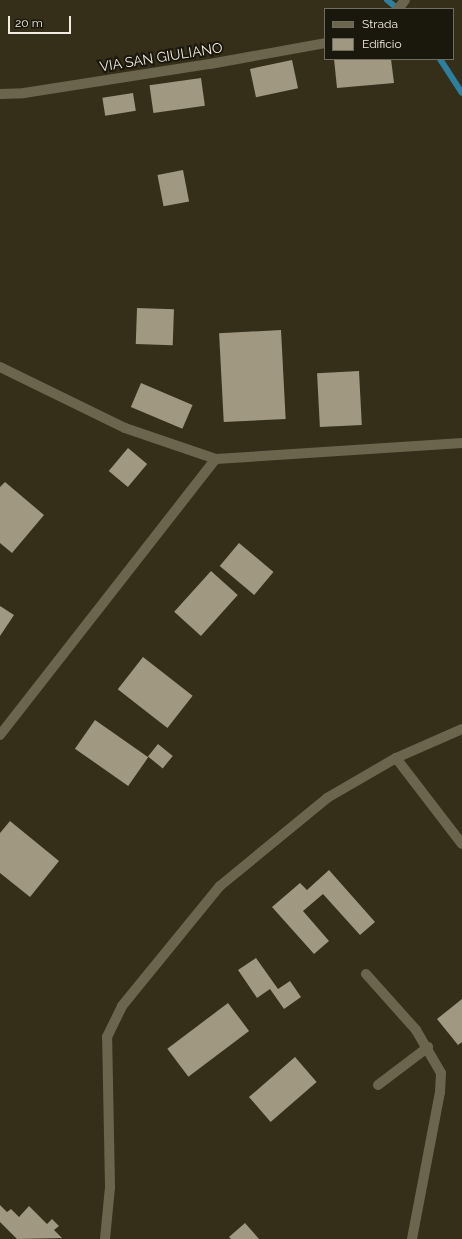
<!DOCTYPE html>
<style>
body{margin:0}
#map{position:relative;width:462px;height:1239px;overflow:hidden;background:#352e19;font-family:Raleway,sans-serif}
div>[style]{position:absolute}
.stream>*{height:6px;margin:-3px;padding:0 3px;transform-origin:3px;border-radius:3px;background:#2c7f9f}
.building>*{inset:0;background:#a09880;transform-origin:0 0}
.minor>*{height:10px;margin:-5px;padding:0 5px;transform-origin:5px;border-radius:5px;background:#6c654e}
span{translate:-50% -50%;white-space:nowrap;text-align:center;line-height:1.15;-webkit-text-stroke:4px #1a170d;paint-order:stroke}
.street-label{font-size:14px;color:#f1ecdf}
.legend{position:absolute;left:324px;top:8px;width:130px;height:52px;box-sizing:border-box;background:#1a170d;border:1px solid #706c61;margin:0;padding:5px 7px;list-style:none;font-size:12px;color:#f1ecdf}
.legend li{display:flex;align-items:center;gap:8px;height:20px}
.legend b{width:20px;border:1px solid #706c61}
.scale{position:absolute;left:8px;top:16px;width:63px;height:18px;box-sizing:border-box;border:2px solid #f1ecdf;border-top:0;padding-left:5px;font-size:12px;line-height:14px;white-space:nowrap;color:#f1ecdf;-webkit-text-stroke:3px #1a170d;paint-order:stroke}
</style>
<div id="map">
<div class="stream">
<i style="left:387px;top:0;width:14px;rotate:39deg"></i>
<i style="left:440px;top:59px;width:40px;rotate:57.1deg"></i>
</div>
<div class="building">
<i style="clip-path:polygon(334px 59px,391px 59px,394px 83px,337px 88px)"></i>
<i style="left:292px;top:60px;width:29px;height:43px;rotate:78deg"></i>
<i style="left:201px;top:78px;width:28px;height:52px;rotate:82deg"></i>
<i style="left:133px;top:93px;width:18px;height:31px;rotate:81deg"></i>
<i style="left:183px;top:170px;width:32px;height:26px;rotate:79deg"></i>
<i style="left:137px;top:308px;width:37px;height:36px;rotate:2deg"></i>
<i style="left:281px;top:330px;width:89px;height:62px;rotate:87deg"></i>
<i style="left:359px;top:371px;width:54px;height:42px;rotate:87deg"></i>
<i style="left:141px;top:383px;width:56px;height:26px;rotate:23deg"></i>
<i style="left:128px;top:448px;width:25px;height:30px;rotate:40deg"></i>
<i style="clip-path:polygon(5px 482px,44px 515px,12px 553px,0 543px,0 487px)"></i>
<i style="left:239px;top:543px;width:45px;height:30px;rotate:40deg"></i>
<i style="left:211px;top:571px;width:36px;height:55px;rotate:42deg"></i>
<i style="clip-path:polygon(0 606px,14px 615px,0 636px)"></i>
<i style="left:143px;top:657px;width:63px;height:41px;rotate:38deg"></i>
<i style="left:95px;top:720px;width:65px;height:35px;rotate:35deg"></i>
<i style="left:158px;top:744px;width:19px;height:16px;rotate:39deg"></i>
<i style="clip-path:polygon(10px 821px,59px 861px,30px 897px,0 873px,0 833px)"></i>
<i style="clip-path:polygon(329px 870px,375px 922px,360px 935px,323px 894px,303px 911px,329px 941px,314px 954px,272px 907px,300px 883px,307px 890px)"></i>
<i style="clip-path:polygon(256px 958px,278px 989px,290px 981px,301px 997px,284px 1009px,270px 989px,257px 998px,238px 970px)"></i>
<i style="clip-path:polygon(462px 999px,462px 1042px,458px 1045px,437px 1019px)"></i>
<i style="left:228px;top:1003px;width:35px;height:76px;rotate:53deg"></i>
<i style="left:295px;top:1057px;width:33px;height:61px;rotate:49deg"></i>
<i style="clip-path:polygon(0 1205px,7px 1212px,11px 1209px,19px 1217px,29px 1206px,47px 1224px,52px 1219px,59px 1226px,54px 1230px,62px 1238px,17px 1239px,0 1222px)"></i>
<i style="clip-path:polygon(245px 1223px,259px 1239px,231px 1239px,229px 1237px)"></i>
</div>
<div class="minor">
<i style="left:398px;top:9px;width:11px;rotate:-52deg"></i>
<i style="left:0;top:94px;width:24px;rotate:-2deg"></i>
<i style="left:24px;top:93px;width:188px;rotate:-8.9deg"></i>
<i style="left:210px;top:64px;width:117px;rotate:-10.3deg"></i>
<i style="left:0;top:367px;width:139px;rotate:26deg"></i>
<i style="left:125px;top:428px;width:96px;rotate:18.8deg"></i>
<i style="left:216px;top:459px;width:247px;rotate:-3.7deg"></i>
<i style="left:0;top:735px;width:350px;rotate:-52deg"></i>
<i style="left:396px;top:758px;width:108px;rotate:52.5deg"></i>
<i style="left:366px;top:974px;width:75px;rotate:48.2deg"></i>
<i style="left:416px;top:1030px;width:50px;rotate:59.8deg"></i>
<i style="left:441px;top:1073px;width:19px;rotate:93deg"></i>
<i style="left:440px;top:1092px;width:150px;rotate:100.8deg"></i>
<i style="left:378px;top:1085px;width:63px;rotate:-37.2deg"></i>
<i style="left:105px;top:1239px;width:52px;rotate:-84.5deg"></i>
<i style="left:110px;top:1187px;width:150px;rotate:-91.1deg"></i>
<i style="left:107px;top:1037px;width:34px;rotate:-64deg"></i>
<i style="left:122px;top:1006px;width:155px;rotate:-50.8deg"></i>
<i style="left:220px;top:886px;width:139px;rotate:-39.4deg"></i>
<i style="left:327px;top:798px;width:80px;rotate:-30.1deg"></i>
<i style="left:396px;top:758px;width:72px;rotate:-23.7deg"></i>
</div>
<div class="street-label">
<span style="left:161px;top:57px;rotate:-9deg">VIA SAN GIULIANO</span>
</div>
<ul class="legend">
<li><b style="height:5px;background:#6c654e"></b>Strada</li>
<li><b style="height:11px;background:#a09880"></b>Edificio</li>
</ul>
<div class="scale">20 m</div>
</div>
